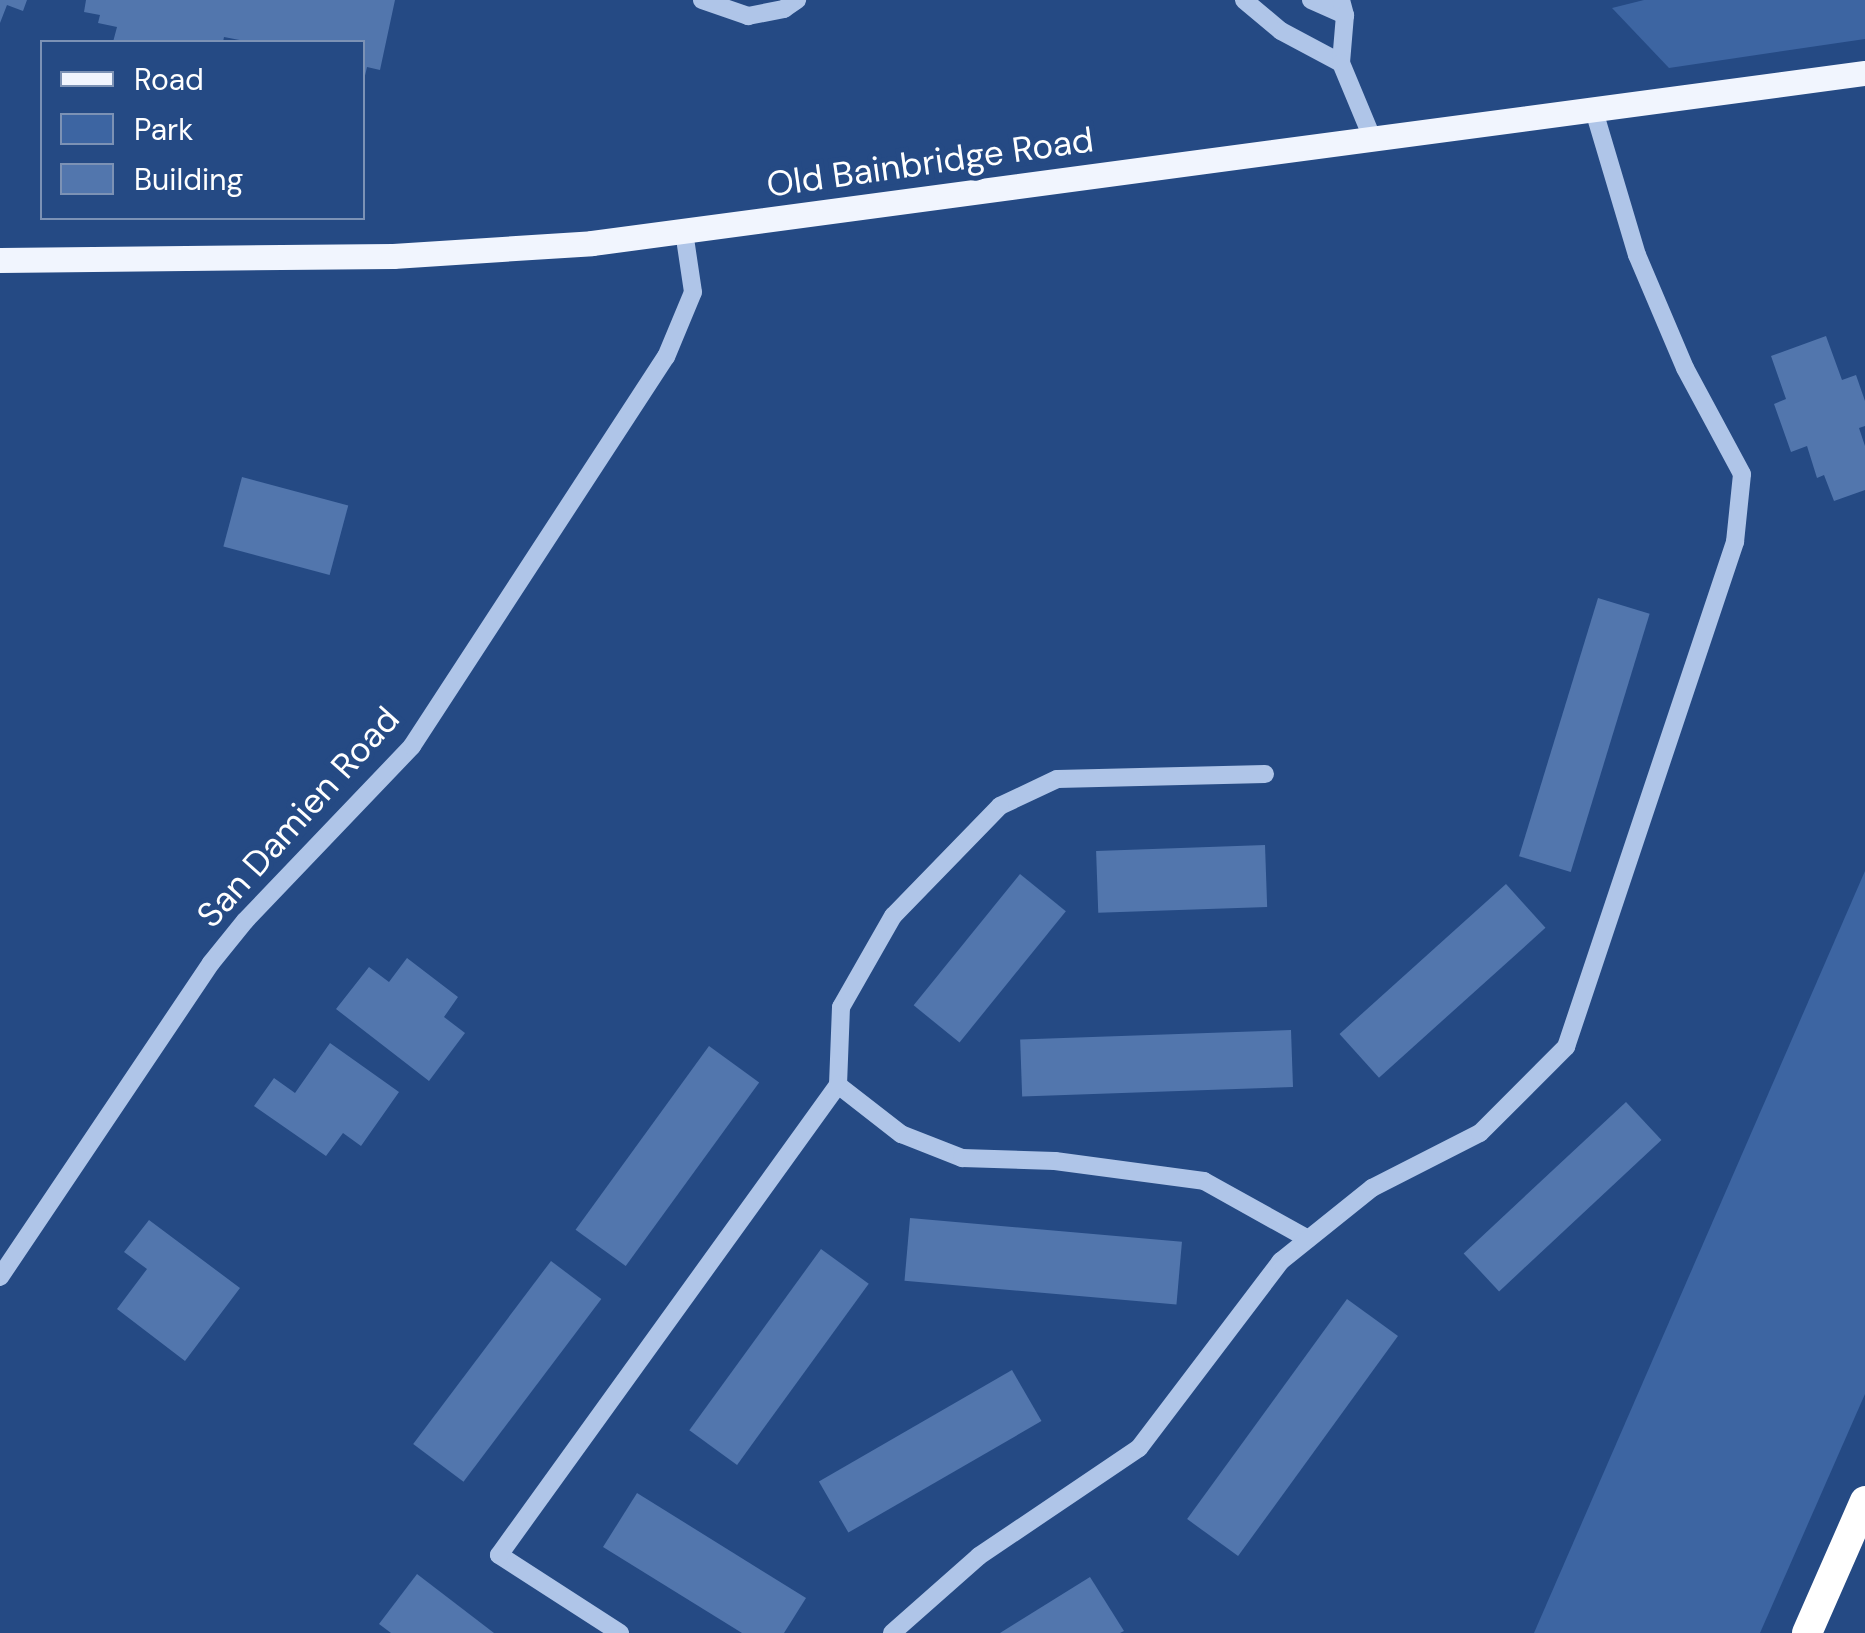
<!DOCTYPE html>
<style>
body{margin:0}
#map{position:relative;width:1865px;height:1633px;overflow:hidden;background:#254a84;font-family:"DM Sans",sans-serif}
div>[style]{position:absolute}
.green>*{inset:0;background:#3d65a2}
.building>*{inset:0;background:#5276ad;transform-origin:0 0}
.minor>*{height:18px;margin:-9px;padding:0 9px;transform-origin:9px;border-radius:9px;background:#afc5e8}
.major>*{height:25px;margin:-12.5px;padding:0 12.5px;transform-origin:12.5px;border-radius:12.5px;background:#f1f5fe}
.highway>*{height:30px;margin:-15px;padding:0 15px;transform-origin:15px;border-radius:15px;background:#fff}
span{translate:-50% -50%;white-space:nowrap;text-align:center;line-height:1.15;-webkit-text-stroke:10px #254a84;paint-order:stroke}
.street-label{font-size:35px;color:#fff}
.legend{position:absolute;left:40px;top:40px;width:325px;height:180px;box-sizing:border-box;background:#254a84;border:2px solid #7c92b5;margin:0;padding:12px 18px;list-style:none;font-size:30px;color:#fff}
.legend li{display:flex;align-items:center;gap:20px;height:50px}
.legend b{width:50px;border:2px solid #7c92b5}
</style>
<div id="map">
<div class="green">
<i style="clip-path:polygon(1644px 0,1865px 0,1865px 39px,1669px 68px,1612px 8px)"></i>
<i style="clip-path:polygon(1865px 871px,1865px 1394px,1760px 1633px,1534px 1633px)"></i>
</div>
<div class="building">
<i style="clip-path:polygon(0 0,27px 0,23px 11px,7px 5px,0 23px)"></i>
<i style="clip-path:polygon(86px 0,395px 0,380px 70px,367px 67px,364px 80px,362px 42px,250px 42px,224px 37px,223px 42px,113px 42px,117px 27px,98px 23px,100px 15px,84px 12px)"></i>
<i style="clip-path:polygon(1826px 336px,1842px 380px,1856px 375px,1865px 401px,1865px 426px,1859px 428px,1865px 446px,1865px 490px,1834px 501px,1824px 475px,1817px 478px,1807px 446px,1791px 452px,1774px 404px,1786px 399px,1771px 356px)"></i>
<i style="left:242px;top:477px;width:110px;height:72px;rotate:15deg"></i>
<i style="left:1598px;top:598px;width:54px;height:270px;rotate:17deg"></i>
<i style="left:1265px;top:845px;width:62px;height:169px;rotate:88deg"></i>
<i style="left:1020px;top:874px;width:59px;height:169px;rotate:39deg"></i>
<i style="left:1506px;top:884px;width:59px;height:224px;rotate:48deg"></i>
<i style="clip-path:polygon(407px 958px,458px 997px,444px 1017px,465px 1033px,429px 1081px,336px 1009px,369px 967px,389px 982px)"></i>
<i style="left:1291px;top:1030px;width:57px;height:271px;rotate:88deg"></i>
<i style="clip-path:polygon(330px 1043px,399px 1092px,361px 1146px,343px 1133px,326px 1156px,254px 1106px,274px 1078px,295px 1093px)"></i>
<i style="left:709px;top:1046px;width:62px;height:227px;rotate:36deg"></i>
<i style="left:1626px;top:1102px;width:52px;height:222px;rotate:47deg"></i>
<i style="left:910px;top:1218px;width:273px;height:63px;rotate:5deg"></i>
<i style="clip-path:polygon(149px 1220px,240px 1288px,185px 1361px,117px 1309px,147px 1269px,124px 1252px)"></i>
<i style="left:821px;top:1249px;width:59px;height:224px;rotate:36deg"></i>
<i style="left:551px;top:1261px;width:63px;height:229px;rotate:37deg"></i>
<i style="left:1347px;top:1299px;width:63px;height:272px;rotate:36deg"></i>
<i style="left:1012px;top:1370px;width:59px;height:223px;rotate:60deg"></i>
<i style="clip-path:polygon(637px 1493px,806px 1598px,784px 1633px,742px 1633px,603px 1547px)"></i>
<i style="clip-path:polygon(417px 1574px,494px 1633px,391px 1633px,379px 1624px)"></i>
<i style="clip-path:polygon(1090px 1577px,1124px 1631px,1120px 1633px,1000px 1633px)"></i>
</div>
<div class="minor">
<i style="left:702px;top:0;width:49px;rotate:19.2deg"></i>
<i style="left:748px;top:16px;width:37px;rotate:-11deg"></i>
<i style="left:784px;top:9px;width:16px;rotate:-35deg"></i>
<i style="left:1244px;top:0;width:48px;rotate:40deg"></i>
<i style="left:1281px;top:31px;width:68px;rotate:28.1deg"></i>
<i style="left:1311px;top:0;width:37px;rotate:24deg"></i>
<i style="left:1341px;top:0;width:16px;rotate:75deg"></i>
<i style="left:1345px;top:15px;width:48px;rotate:94.8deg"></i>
<i style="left:1341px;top:63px;width:78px;rotate:67.4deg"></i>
<i style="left:1265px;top:774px;width:208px;rotate:178.6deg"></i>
<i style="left:1057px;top:779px;width:63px;rotate:154.7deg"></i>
<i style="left:1000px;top:806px;width:153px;rotate:134.2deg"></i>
<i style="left:893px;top:916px;width:105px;rotate:119.7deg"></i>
<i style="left:841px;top:1007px;width:78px;rotate:92.2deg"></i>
<i style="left:838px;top:1085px;width:80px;rotate:37.9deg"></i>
<i style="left:901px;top:1134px;width:66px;rotate:21.5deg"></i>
<i style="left:962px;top:1158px;width:93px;rotate:1.8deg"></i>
<i style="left:1055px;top:1161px;width:150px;rotate:7.6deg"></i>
<i style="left:1204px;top:1181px;width:119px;rotate:29.1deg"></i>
<i style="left:0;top:1277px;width:378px;rotate:-56.1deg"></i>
<i style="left:211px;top:963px;width:54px;rotate:-51deg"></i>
<i style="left:245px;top:921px;width:242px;rotate:-46.3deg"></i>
<i style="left:412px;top:746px;width:465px;rotate:-56.9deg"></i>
<i style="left:666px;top:357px;width:70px;rotate:-67.4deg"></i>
<i style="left:693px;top:292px;width:61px;rotate:-98.5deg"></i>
<i style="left:620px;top:1633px;width:144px;rotate:-147.2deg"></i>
<i style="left:499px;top:1555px;width:580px;rotate:-54.2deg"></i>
<i style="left:892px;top:1633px;width:116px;rotate:-41.5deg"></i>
<i style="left:979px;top:1556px;width:193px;rotate:-34deg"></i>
<i style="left:1139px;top:1448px;width:235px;rotate:-52.8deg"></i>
<i style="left:1281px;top:1261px;width:117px;rotate:-38.7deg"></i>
<i style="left:1372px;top:1188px;width:121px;rotate:-27deg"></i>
<i style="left:1480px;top:1133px;width:122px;rotate:-45deg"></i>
<i style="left:1566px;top:1047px;width:533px;rotate:-71.5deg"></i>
<i style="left:1735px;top:542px;width:68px;rotate:-84.1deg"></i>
<i style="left:1742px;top:474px;width:120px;rotate:-118.3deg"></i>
<i style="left:1685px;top:368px;width:123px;rotate:-113deg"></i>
<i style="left:1637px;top:255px;width:150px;rotate:-106.6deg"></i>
</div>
<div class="major">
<i style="left:0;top:260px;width:393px;rotate:-0.6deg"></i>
<i style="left:393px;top:256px;width:199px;rotate:-3.7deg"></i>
<i style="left:592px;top:243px;width:1284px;rotate:-7.61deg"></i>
</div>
<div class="highway">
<i style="left:1807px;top:1633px;width:144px;rotate:-66.3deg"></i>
</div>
<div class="street-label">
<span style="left:930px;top:162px;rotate:-8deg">Old Bainbridge Road</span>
<span style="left:298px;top:817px;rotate:-48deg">San Damien Road</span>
</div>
<ul class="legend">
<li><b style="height:12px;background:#f1f5fe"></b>Road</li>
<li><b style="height:28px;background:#3d65a2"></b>Park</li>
<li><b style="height:28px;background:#5276ad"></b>Building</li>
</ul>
</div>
